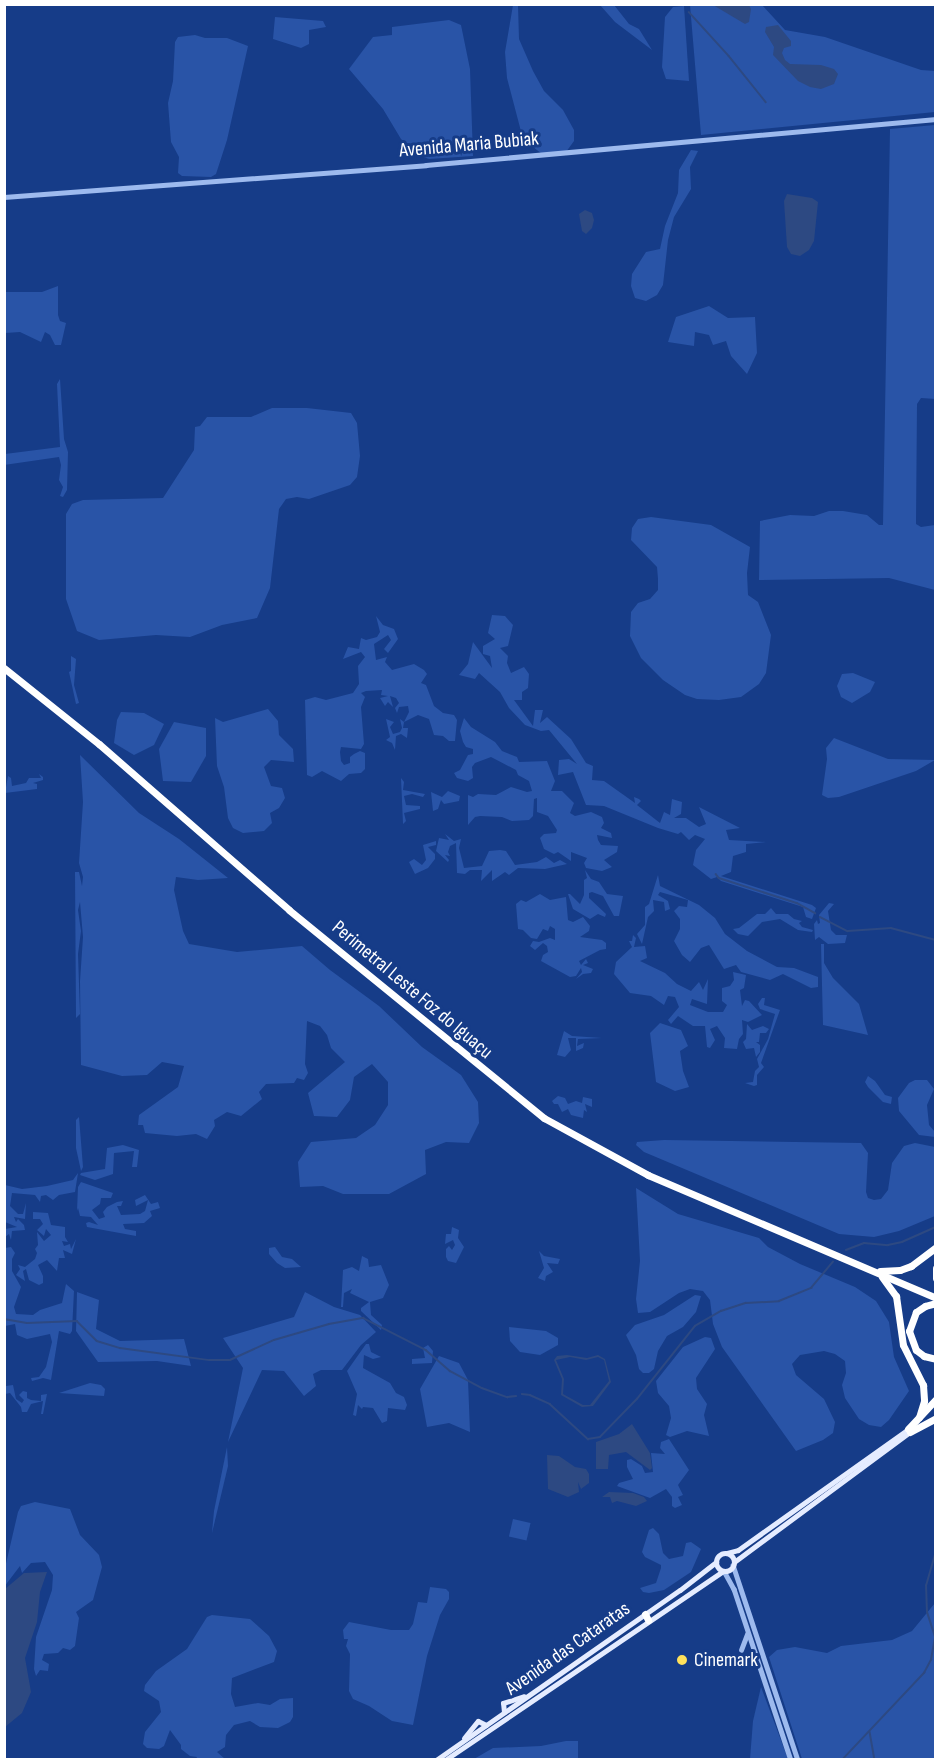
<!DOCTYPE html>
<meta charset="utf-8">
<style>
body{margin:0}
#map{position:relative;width:940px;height:1764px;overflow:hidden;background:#163c88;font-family:"Sofia Sans Condensed",sans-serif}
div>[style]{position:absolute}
.green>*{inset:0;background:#2954a7;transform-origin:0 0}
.water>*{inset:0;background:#2d4982}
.stream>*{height:1.5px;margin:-0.75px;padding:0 0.75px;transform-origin:0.75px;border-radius:0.75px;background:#2d4982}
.minor>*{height:4.5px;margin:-2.25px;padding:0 2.25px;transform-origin:2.25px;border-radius:2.25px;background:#9dbaee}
.major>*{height:5px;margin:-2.5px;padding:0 2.5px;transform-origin:2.5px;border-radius:2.5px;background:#e5ecff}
.major>.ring{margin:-2.5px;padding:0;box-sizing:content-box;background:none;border:5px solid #e5ecff;border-radius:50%}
.highway>*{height:7px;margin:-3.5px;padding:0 3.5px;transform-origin:3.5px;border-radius:3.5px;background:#fff}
.dots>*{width:16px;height:16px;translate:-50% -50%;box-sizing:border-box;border:3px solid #163c88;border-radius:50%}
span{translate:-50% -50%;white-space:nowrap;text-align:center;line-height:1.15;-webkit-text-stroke:6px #163c88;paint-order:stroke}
.street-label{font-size:20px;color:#fff}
.poi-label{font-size:20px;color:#fff}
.left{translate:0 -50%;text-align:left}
.frame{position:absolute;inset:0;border:6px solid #fff;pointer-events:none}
</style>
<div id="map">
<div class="green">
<i style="clip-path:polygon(513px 5px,518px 5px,519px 39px,533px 71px,544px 91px,563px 110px,574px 130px,574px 141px,566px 152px,542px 154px,523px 139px,507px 78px,505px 52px)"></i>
<i style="clip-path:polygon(600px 5px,614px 5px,629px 24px,639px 29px,652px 50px,615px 22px)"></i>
<i style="clip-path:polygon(690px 5px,762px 5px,785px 30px,825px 37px,921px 70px,935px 71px,935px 112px,701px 135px)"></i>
<i style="clip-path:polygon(684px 6px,689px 81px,666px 79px,662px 67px,665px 17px,673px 7px)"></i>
<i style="clip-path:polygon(275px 17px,323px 21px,326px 27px,309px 30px,309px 44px,301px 48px,273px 39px)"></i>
<i style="clip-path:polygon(449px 20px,461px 25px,470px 69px,473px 156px,429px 159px,418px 155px,401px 139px,383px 109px,349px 69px,373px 37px,392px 35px,392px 27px)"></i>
<i style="clip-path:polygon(195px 35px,205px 38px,227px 38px,248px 46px,227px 140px,216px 174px,211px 177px,182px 176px,178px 173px,179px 157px,171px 142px,168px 103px,173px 81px,175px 42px,178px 37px)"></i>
<i style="clip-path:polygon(935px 125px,936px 399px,921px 398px,917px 404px,916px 524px,921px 527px,935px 525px,935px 590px,889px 578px,759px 580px,760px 521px,790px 515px,814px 516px,829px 511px,843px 511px,867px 515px,879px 525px,883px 525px,890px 129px)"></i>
<i style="clip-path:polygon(691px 150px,698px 151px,690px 167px,691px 189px,674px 217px,668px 240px,663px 285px,657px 295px,646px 301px,635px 298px,631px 286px,632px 274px,646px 252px,660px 249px,665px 226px,678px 193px,679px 170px)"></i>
<i style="clip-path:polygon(58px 286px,58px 315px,60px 321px,66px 323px,61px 345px,55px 345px,50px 335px,45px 332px,41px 342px,20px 332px,5px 333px,5px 292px,42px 292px)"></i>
<i style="clip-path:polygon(709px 306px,728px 318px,755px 317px,757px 353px,747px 374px,731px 356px,726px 341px,713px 345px,709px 335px,695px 332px,694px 346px,668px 342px,676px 317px)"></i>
<i style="clip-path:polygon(60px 379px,64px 439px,68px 452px,67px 490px,63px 497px,60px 496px,63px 487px,59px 480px,61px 465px,59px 457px,4px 465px,5px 454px,60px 447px,57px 384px)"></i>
<i style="clip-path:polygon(272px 408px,307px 408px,351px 413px,357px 423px,360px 456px,357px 477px,350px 485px,309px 499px,297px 497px,286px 499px,279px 509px,270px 588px,257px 618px,222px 625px,190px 637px,156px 635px,99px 640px,77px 631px,66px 599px,66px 514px,72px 504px,83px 500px,163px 498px,194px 450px,195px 427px,200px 426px,207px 417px,251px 417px)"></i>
<i style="clip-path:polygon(651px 517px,711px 525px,750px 547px,747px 573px,748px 595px,758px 602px,771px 635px,766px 673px,759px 684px,741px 697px,719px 700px,697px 699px,685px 695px,663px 680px,641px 658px,630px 636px,631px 612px,638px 603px,650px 599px,658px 590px,658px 579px,657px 567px,631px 540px,632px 528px,638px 519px)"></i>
<i style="clip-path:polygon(492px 615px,505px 616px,513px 625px,508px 646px,500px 648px,508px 656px,507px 663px,511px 673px,524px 667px,529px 674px,528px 688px,522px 692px,522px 700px,514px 700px,533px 726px,535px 710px,543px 710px,540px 723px,547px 717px,571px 739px,586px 763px,593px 766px,592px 780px,604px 781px,635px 803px,634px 797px,639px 799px,641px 801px,637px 805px,660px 823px,664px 812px,670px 815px,672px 799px,682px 802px,681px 814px,674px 818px,686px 818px,699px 827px,706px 824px,699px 807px,740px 828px,726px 830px,729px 840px,766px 842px,746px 844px,746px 852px,733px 856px,731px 872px,721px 876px,812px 905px,816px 908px,812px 919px,806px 917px,803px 907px,721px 881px,717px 877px,711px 879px,693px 865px,696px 850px,705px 839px,695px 835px,689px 840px,681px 832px,678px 834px,658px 828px,604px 806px,586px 805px,573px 772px,558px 775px,559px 760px,569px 759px,577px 764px,549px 730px,541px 731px,525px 725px,509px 708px,500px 692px,479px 673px,475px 679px,459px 675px,468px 664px,473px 642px,492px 668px,490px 656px,483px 654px,483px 646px,495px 639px,488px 633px)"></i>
<i style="clip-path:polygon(376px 616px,383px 625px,394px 629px,398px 639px,388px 653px,384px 649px,391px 640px,388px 635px,374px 644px,376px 660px,387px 657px,385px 662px,392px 670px,414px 664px,424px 670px,427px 674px,421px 683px,426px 685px,434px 706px,443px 713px,454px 715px,457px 720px,455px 741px,449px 741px,443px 736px,434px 735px,429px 719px,418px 715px,404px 722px,403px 728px,408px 728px,407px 738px,401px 734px,396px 736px,395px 750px,392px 743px,386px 740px,390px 737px,386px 719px,394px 722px,390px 727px,393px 734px,400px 732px,402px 728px,400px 719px,404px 722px,409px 712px,408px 706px,399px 707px,397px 713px,395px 708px,399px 703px,396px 698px,390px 696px,393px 707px,388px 702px,385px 706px,380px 698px,388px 696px,381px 695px,382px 690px,366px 691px,361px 693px,365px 697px,361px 707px,364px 744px,361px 749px,341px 747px,340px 752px,341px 761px,344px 765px,350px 763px,350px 757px,354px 754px,360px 751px,365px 753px,365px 769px,361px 773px,349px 774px,341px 781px,322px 771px,312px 777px,307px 775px,305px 700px,315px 697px,326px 700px,353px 693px,359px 684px,358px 666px,365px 657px,361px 652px,343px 659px,348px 647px,359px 649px,361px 638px,366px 640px,377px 637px,380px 632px)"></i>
<i style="clip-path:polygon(71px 656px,76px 659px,74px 685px,79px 703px,76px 704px,69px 672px,71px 671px)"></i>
<i style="clip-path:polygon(853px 673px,875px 682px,870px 692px,852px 703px,841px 697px,837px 686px,842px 674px)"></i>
<i style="clip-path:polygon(268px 709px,278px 721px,279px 735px,293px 749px,294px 762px,271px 760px,264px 767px,271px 786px,282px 788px,285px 798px,279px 808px,270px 813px,272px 823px,264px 831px,243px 833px,233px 828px,228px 818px,224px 787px,217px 766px,215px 718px,223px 722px)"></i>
<i style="clip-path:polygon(121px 712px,144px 713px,164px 724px,154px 745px,134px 755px,114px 743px,117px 720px)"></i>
<i style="clip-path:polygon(464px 718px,471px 727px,495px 742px,502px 751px,517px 757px,519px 762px,547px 761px,555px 781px,551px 791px,562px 791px,574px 803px,570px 813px,575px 816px,591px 812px,602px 817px,604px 823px,601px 828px,611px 833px,612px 838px,597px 835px,598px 840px,601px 845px,618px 846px,617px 852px,604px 860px,612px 867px,602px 871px,586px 868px,584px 863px,587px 858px,571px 852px,571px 861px,558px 852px,554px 854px,544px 849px,540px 838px,544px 834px,556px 833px,557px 830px,548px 816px,537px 812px,537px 798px,534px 799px,533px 816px,529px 820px,512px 821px,502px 817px,480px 816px,475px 817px,468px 825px,468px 795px,473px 797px,478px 794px,496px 795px,511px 787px,527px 792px,532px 791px,529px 781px,518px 775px,516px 770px,491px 757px,475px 763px,472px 767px,473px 778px,468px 781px,457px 778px,454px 773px,460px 770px,468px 755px,473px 754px,473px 749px,466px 747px,463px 742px,460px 731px)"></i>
<i style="clip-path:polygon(174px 722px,206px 728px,206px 756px,191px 782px,163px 781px,159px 749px)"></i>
<i style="clip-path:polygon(834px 738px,888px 759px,935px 760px,916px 771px,839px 797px,828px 798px,822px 795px,827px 759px,826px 748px)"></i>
<i style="clip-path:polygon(80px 755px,139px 813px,179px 839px,228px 878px,198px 880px,176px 877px,174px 890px,183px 931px,189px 944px,237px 952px,302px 946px,330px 970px,379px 1006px,422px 1047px,461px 1075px,478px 1102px,479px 1123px,469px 1143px,446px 1142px,425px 1150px,426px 1174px,389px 1194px,343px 1194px,323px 1186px,300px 1187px,298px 1162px,311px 1142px,356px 1138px,375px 1125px,388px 1105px,388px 1082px,372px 1064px,354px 1077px,350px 1100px,337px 1117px,314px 1116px,308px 1093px,345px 1062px,331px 1048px,327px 1035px,320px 1026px,307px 1021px,305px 1064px,308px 1073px,304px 1080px,297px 1078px,294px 1083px,266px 1084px,259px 1092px,262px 1099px,241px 1116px,227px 1112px,214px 1120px,215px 1126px,207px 1139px,196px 1134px,177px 1136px,145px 1133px,143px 1125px,138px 1125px,139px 1115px,178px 1087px,184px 1066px,162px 1062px,147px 1075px,122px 1076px,81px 1065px,80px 981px,83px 937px,80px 902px,78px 910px,81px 931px,78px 954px,80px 1014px,76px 1018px,75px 872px,79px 872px,82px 886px,83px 877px,79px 863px,83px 802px)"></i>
<i style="clip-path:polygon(39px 774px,43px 777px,43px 780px,33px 783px,37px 784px,37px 789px,5px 793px,8px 776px,11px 778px,12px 786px,26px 783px,29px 778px,41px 778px)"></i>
<i style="clip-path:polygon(401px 778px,404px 782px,403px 790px,425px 794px,423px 797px,412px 794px,404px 796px,406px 805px,420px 806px,420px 809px,404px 813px,406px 821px,403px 824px)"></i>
<i style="clip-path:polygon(448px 791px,460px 796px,459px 801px,444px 804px,441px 800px,438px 809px,433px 811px,431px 792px,442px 797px)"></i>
<i style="clip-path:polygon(445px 834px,454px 841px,461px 839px,459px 848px,464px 868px,482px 866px,489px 851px,500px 850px,506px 851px,515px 865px,537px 862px,546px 857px,554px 863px,560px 860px,567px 864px,545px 869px,518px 868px,509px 875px,505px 872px,492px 881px,492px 870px,481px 881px,482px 870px,470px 870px,465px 874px,457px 873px,456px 843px,450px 846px,448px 852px,450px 856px,445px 855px,449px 860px,448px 862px,436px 851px,439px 838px,449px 840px)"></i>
<i style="clip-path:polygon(436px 841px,436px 845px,428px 847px,435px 854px,435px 859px,428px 868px,415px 874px,409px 862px,414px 859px,422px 865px,426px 860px,423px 845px)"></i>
<i style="clip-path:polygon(585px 870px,591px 879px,599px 882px,607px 894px,623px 896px,619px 916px,614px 916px,603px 896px,592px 892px,589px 893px,589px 898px,606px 914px,605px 917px,598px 914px,590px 919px,573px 909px,568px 894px,570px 894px,580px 904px,584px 895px,584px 880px,587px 878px)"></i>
<i style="clip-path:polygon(658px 875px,660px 886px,699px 905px,715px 918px,725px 934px,747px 951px,777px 967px,794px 968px,818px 977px,818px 987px,811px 988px,783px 974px,770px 980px,741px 972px,736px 965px,724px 969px,709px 945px,701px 948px,690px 962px,682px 955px,674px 941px,680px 929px,680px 919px,674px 911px,679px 906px,687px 907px,688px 900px,660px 892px,658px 895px,668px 901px,670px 909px,665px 911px,664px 902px,653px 900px,654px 911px,648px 917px,642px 944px,637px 934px,645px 925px,645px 907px,649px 904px)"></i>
<i style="clip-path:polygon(540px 894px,550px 900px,566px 897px,568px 920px,573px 922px,583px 917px,590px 926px,589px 931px,580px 937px,602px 940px,606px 943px,606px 949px,600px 950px,579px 961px,581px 965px,586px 959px,588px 963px,583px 965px,593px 969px,591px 973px,583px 974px,576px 979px,582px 972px,581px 968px,576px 976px,570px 977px,541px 961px,543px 955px,548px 952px,547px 946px,543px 943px,535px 950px,530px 946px,533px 941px,539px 942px,550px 938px,555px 940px,555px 929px,550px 926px,548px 931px,543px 929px,537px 939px,531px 938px,523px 930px,518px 929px,516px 904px,521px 900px,526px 902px)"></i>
<i style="clip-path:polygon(829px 903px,834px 904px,828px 911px,831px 930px,836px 935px,847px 935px,845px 943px,828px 944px,819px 937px,815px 940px,814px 924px,817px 920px,818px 924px,820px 923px,819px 915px)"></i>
<i style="clip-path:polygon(771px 908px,776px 914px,788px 914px,794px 919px,802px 921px,799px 923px,802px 927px,813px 930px,812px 932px,798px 930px,780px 919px,762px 922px,748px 936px,738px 934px,730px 926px,733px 929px,739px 928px,757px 914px,765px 914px)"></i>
<i style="clip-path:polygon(633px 935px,636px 938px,634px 947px,645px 946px,647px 958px,640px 961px,665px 973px,677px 984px,691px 991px,699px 982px,703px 990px,708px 979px,707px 1004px,692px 999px,690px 1005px,708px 1012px,723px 1012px,727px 1005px,722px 1001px,722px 988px,730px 986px,734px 980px,733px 972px,746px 975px,744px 988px,740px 990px,742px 1006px,745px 1000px,749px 1001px,762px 1015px,748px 1022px,742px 1020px,743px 1034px,739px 1039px,737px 1049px,724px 1048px,725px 1038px,717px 1026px,710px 1029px,715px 1040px,710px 1048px,707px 1047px,705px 1026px,693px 1026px,678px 1016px,671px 1024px,668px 1020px,679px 1007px,675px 997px,668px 996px,664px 1005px,651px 996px,630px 993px,614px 974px,616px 962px,632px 947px,629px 941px,632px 941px)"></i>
<i style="clip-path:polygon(821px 944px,824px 944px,824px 963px,833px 978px,859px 1004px,868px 1035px,823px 1025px)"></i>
<i style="clip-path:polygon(762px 998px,765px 998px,764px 1005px,780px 1010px,761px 1063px,764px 1067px,757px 1075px,757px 1085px,754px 1086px,745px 1083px,753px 1082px,755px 1071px,759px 1067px,757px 1059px,768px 1039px,775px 1014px,760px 1009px,758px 1004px)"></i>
<i style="clip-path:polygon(660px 1023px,681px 1030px,688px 1046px,680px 1051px,683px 1071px,689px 1087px,675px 1091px,656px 1082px,650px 1033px)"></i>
<i style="clip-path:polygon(747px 1024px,752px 1030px,763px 1026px,769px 1029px,766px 1033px,760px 1033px,759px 1042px,756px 1042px,760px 1045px,760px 1052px,756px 1057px,754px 1048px,746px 1049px,743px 1042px,746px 1039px)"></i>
<i style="clip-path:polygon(564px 1031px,572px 1036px,602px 1038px,578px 1039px,577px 1046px,584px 1043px,583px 1048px,576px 1051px,576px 1038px,568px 1038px,571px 1050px,565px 1057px,557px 1055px)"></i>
<i style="clip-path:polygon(868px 1076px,875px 1081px,885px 1095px,892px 1097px,891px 1104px,883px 1102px,868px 1087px,865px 1082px)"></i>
<i style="clip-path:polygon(915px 1080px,927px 1080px,934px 1089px,927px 1105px,929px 1125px,935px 1132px,935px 1137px,919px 1135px,899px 1111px,898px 1098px,909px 1083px)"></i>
<i style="clip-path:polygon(558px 1096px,565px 1098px,568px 1104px,576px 1101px,582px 1103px,583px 1097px,592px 1099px,592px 1107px,585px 1104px,587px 1112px,584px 1110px,583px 1118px,571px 1115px,568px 1109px,562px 1112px,558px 1104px,554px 1104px,552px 1101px)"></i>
<i style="clip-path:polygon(79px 1117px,83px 1167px,81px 1171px,76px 1148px,76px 1120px)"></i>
<i style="clip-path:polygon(664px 1140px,861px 1143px,868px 1153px,866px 1192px,868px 1198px,874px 1200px,881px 1199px,888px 1190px,892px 1163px,904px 1146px,915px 1143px,935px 1147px,935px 1216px,899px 1231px,874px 1237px,839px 1234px,644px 1152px,636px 1145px,637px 1142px)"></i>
<i style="clip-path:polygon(123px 1145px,139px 1150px,137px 1167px,132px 1167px,134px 1151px,114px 1153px,113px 1174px,95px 1180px,80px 1175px,81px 1173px,105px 1169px,107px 1148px)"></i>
<i style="clip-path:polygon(78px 1173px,75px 1192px,59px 1195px,53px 1200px,46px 1195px,41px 1196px,40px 1202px,35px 1195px,12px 1193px,10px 1206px,18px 1214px,23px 1214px,26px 1203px,25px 1219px,14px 1217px,16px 1222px,18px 1219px,24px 1225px,25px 1230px,12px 1231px,11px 1240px,9px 1234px,5px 1237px,5px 1229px,17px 1227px,5px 1222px,5px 1185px,22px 1189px,47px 1186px,73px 1180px)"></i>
<i style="clip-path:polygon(81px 1182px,113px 1193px,111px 1198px,101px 1198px,100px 1204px,92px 1210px,99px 1219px,105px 1217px,103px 1212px,107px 1207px,117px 1202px,123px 1201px,121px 1206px,117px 1206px,121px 1215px,140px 1214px,145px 1211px,148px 1200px,136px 1206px,135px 1200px,145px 1195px,151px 1204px,158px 1202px,160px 1208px,150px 1211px,152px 1216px,144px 1223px,123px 1224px,125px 1229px,136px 1231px,136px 1236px,87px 1227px,86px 1223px,89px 1222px,98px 1225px,91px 1217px,80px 1216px,78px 1208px,77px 1211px,78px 1187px)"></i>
<i style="clip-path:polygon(636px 1188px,678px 1214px,759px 1238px,768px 1247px,800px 1264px,855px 1287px,876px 1301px,889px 1322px,894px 1357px,909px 1391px,889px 1420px,881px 1427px,869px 1425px,859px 1419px,845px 1398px,842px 1385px,846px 1373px,845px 1361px,835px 1354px,824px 1351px,800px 1355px,792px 1364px,796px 1375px,824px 1399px,835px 1422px,833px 1433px,823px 1440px,796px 1451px,722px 1347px,713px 1324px,710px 1300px,703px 1291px,690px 1289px,679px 1293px,650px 1312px,638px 1313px,636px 1299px,640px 1261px)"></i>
<i style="clip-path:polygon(33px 1212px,48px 1213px,51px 1225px,65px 1227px,65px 1237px,68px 1242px,62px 1241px,64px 1246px,70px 1244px,71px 1249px,76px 1239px,72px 1254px,63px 1250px,65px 1258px,59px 1258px,57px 1271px,47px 1260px,38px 1265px,43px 1276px,43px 1283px,39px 1285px,29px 1280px,26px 1269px,23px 1271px,25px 1281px,16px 1275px,20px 1269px,18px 1265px,25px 1267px,35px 1259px,37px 1253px,35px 1249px,38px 1245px,37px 1232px,44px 1241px,51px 1235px,46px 1229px,44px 1236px,37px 1230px,43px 1224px,40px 1219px,33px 1219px)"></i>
<i style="clip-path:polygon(452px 1227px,459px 1230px,458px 1238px,464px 1247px,456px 1263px,448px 1261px,446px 1257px,446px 1249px,449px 1246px,452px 1250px,455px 1245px,453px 1240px,445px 1244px,446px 1234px,451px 1234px)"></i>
<i style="clip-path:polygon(11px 1247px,15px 1253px,12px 1259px,12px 1271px,21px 1287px,14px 1307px,16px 1314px,33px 1315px,40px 1310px,62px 1303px,66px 1284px,74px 1291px,72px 1331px,70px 1334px,59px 1331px,51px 1380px,43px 1378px,32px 1381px,31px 1378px,39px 1377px,46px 1367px,52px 1342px,50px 1334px,27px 1339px,17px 1335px,15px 1324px,5px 1326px,5px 1248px)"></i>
<i style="clip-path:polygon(275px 1247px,282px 1257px,292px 1259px,301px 1267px,285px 1268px,277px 1263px,269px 1254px,269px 1248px)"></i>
<i style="clip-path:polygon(539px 1251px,544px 1256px,560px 1259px,558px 1264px,547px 1263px,553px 1272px,546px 1276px,545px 1281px,538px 1278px,544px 1268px)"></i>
<i style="clip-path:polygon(362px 1256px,368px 1259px,369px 1267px,381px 1265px,389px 1285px,383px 1298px,370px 1302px,371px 1315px,382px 1325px,381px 1330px,361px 1311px,361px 1308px,369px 1302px,350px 1293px,352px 1289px,344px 1293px,343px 1307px,341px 1307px,343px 1270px,352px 1267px,359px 1271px)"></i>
<i style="clip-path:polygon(77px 1292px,99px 1300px,96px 1329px,120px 1341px,184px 1339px,191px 1366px,157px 1361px,98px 1362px,76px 1331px)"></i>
<i style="clip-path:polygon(305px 1292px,334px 1307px,360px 1315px,376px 1332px,361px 1345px,342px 1370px,321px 1370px,313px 1374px,316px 1386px,304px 1396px,284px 1371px,262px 1370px,228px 1442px,243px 1368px,223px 1338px,294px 1317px)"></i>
<i style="clip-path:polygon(695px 1295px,701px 1296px,696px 1312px,683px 1327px,667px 1336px,658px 1351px,654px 1369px,649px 1373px,643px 1373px,639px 1369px,636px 1355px,626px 1335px,635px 1325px,664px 1315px)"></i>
<i style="clip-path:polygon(509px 1327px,546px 1331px,558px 1338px,558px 1345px,540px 1355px,520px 1352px,510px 1341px)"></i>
<i style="clip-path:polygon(705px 1337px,711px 1338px,715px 1349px,696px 1378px,697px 1389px,707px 1404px,704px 1415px,709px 1436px,687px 1431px,670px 1437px,666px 1435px,671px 1418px,669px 1406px,658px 1393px,656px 1381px,683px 1347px)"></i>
<i style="clip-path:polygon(366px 1344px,369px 1344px,371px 1352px,381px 1357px,373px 1359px,364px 1355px,363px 1368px,390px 1383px,396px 1393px,404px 1397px,407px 1405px,405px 1410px,388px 1408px,387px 1421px,382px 1423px,373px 1408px,363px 1407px,362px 1409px,358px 1405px,356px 1416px,353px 1415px,357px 1394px,347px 1371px)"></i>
<i style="clip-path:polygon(428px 1345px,433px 1351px,432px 1363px,412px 1364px,412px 1359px,425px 1358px,423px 1348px)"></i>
<i style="clip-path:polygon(439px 1356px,459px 1363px,468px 1380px,470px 1432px,449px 1423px,427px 1427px,420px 1389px)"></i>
<i style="clip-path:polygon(90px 1383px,101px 1385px,105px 1389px,104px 1396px,59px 1393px)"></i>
<i style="clip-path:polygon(13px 1385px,16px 1399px,22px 1403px,24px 1400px,19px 1395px,23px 1391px,27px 1392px,27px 1398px,31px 1400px,41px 1401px,41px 1395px,47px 1394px,43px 1414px,41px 1414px,43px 1401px,31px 1404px,27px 1412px,22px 1412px,21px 1407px,10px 1393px,5px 1394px,6px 1386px)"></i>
<i style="clip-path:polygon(669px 1439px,689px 1470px,678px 1485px,683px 1495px,678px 1497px,682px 1505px,675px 1508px,672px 1506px,672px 1497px,666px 1489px,650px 1498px,617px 1486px,619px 1483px,633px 1479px,627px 1467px,627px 1460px,631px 1459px,642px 1466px,645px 1473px,653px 1472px,651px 1453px,665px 1454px,660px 1448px,661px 1442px)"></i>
<i style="clip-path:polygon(227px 1447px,228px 1466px,212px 1533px,214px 1511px)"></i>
<i style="clip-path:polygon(35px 1502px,70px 1509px,80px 1535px,99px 1555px,102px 1567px,93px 1600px,76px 1612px,79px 1618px,75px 1646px,70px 1650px,63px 1648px,58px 1653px,44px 1654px,42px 1660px,49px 1664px,48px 1671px,40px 1670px,36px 1676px,34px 1669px,36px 1637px,52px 1590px,53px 1575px,45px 1562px,31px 1563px,22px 1573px,20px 1566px,4px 1587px,5px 1568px,18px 1512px,21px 1506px)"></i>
<i style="left:513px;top:1519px;width:18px;height:18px;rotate:13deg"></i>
<i style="clip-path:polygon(653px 1528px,659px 1534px,663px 1553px,669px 1559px,683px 1556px,686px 1543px,691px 1542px,701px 1549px,691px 1572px,664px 1590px,649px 1593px,643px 1592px,640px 1588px,656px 1583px,661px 1568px,661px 1565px,645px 1557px,642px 1552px,649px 1530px)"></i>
<i style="clip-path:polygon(430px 1587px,446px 1589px,449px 1592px,449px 1599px,440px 1615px,427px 1656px,413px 1725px,392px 1721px,369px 1706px,353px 1699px,349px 1691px,350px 1654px,346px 1646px,348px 1639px,344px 1639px,343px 1630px,349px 1622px,391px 1630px,409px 1630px,413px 1624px,418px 1602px,427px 1603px)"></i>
<i style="clip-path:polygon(935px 1603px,935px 1759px,802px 1759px,769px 1657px,777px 1650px,795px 1647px,827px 1653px,841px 1646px,892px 1640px,912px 1631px)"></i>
<i style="clip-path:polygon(212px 1615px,250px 1619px,269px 1636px,277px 1651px,274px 1662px,232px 1678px,231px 1694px,235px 1707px,258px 1703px,270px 1705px,280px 1699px,293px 1698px,293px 1717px,290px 1722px,278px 1728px,260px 1727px,250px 1721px,234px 1725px,226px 1735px,225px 1747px,217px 1752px,225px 1759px,196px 1759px,197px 1757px,190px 1756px,181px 1749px,181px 1745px,170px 1730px,164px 1746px,159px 1749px,147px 1748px,143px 1744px,145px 1732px,161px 1712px,159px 1701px,144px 1691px,145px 1685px,156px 1671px,187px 1649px,207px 1617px)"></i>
<i style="clip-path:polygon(761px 1687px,788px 1759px,750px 1759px,753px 1721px)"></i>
<i style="clip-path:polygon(566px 1741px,578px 1741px,578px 1759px,474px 1759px,493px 1748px,541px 1746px)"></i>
</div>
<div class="water">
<i style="clip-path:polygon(713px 5px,749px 5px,751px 9px,749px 22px,745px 24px)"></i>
<i style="clip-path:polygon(778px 25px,791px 41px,791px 46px,784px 48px,782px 53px,785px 60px,790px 64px,821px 65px,834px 69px,838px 74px,834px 84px,821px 89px,810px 87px,798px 81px,773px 55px,774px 47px,765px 32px,766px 27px)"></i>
<i style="clip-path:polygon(787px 194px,812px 198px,818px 202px,814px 241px,809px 250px,800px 256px,791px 254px,787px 247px,784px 201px)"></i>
<i style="clip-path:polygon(585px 210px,592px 213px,594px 220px,592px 228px,586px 234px,582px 231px,579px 214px)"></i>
<i style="clip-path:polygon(evenodd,567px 1355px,587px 1358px,598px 1355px,605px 1359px,611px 1382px,593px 1406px,582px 1407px,561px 1395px,562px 1379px,554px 1360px,557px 1356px,567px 1355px,570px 1357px,586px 1360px,598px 1357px,604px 1360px,609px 1381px,590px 1405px,583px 1405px,563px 1394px,564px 1379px,556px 1360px,570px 1357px)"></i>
<i style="clip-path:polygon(632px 1424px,650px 1453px,652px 1468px,650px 1470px,626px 1452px,609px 1455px,608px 1469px,596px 1469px,596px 1442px,619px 1434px)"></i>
<i style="clip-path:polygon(547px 1455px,559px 1456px,575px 1467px,586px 1469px,589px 1474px,589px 1483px,581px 1489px,578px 1482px,579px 1492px,568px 1497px,548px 1489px)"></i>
<i style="clip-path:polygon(609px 1492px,633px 1493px,644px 1497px,647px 1501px,636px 1506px,617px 1501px,612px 1503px,610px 1497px,602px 1497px)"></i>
<i style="clip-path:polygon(47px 1572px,40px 1592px,37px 1622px,25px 1658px,31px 1692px,22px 1713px,5px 1727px,5px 1589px,24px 1573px)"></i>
</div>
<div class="stream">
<i style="left:683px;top:4px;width:1px;rotate:45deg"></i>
<i style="left:689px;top:12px;width:59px;rotate:47.7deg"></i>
<i style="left:729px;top:56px;width:59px;rotate:51.2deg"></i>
<i style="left:716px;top:874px;width:5px;rotate:53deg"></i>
<i style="left:719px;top:878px;width:82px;rotate:17.8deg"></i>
<i style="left:797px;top:903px;width:21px;rotate:29deg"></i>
<i style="left:820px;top:917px;width:31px;rotate:27deg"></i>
<i style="left:848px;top:931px;width:43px;rotate:-4deg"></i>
<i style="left:891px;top:928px;width:47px;rotate:14.9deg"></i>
<i style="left:846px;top:1250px;width:19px;rotate:-21deg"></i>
<i style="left:864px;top:1243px;width:24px;rotate:5deg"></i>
<i style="left:888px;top:1245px;width:14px;rotate:-12deg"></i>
<i style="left:902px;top:1242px;width:37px;rotate:-24deg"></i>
<i style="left:4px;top:1319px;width:23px;rotate:10deg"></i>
<i style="left:27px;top:1323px;width:50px;rotate:-2.3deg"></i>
<i style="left:77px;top:1321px;width:28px;rotate:45deg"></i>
<i style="left:97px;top:1341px;width:24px;rotate:17deg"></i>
<i style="left:120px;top:1348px;width:90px;rotate:7.7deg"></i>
<i style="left:209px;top:1360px;width:21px"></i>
<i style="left:230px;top:1360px;width:48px;rotate:-24.4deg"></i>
<i style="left:274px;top:1340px;width:57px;rotate:-16.2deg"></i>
<i style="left:329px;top:1324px;width:35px;rotate:-10deg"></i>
<i style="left:363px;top:1318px;width:71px;rotate:26.9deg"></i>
<i style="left:426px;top:1350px;width:32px;rotate:41deg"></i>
<i style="left:450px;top:1371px;width:36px;rotate:28deg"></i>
<i style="left:482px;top:1388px;width:27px;rotate:20deg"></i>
<i style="left:507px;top:1397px;width:9px;rotate:-6deg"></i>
<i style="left:522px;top:1394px;width:8px;rotate:7deg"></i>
<i style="left:530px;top:1395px;width:22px;rotate:24deg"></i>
<i style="left:550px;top:1404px;width:52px;rotate:42.6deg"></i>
<i style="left:588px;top:1439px;width:12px;rotate:-9deg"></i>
<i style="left:600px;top:1437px;width:53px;rotate:-45.8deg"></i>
<i style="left:637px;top:1399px;width:93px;rotate:-51.5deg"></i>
<i style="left:695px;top:1326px;width:30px;rotate:-30deg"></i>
<i style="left:721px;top:1311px;width:26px;rotate:-18deg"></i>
<i style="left:746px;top:1303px;width:33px;rotate:-3deg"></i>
<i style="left:779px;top:1301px;width:35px;rotate:-22deg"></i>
<i style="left:811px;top:1288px;width:34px;rotate:-50deg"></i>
<i style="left:870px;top:1732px;width:28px;rotate:80deg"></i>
<i style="left:842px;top:1760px;width:120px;rotate:-46.7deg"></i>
<i style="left:924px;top:1673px;width:15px;rotate:-62deg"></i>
<i style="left:931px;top:1660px;width:23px;rotate:-80deg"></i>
<i style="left:935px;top:1637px;width:25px;rotate:-108deg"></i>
<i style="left:927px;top:1613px;width:27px;rotate:-92deg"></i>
<i style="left:926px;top:1586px;width:36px;rotate:-74deg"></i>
</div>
<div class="minor">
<i style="left:4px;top:197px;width:423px;rotate:-4.3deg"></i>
<i style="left:426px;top:165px;width:512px;rotate:-5.15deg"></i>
<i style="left:733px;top:1565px;width:206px;rotate:71.6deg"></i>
<i style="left:724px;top:1571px;width:21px;rotate:61deg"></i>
<i style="left:734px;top:1589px;width:180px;rotate:71.6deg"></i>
<i style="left:741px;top:1650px;width:17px;rotate:-69deg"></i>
</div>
<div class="major">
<i style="left:727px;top:1553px;width:11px;rotate:-15deg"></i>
<i style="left:738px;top:1550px;width:209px;rotate:-35.4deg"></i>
<i class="ring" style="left:716px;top:1553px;width:13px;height:13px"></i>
<i style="left:734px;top:1562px;width:219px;rotate:-36.5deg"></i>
<i style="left:504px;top:1712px;width:9px;rotate:-96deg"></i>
<i style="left:503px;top:1703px;width:22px;rotate:-18deg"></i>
<i style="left:464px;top:1738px;width:22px;rotate:-51deg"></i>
<i style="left:478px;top:1721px;width:9px;rotate:27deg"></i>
<i style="left:436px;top:1760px;width:297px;rotate:-34.9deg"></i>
<i style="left:680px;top:1590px;width:46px;rotate:-37.9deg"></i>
<i style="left:445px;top:1760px;width:336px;rotate:-34.2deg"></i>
</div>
<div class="highway">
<i style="left:4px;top:668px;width:122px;rotate:38.7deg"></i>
<i style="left:99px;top:744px;width:252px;rotate:41.1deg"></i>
<i style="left:289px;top:910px;width:329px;rotate:39.2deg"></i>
<i style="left:544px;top:1118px;width:119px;rotate:28.7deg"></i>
<i style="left:648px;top:1175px;width:313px;rotate:23.1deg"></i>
<i style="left:936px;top:1268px;width:10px;rotate:90deg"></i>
<i style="left:880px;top:1271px;width:20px;rotate:-3deg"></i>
<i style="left:900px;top:1270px;width:12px;rotate:-20deg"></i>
<i style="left:911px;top:1266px;width:31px;rotate:-37deg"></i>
<i style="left:882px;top:1277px;width:24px;rotate:54deg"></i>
<i style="left:896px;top:1296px;width:49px;rotate:81.9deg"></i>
<i style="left:903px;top:1345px;width:45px;rotate:63.4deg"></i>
<i style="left:923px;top:1385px;width:16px;rotate:86deg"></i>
<i style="left:924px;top:1401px;width:17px;rotate:107deg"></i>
<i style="left:936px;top:1303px;width:11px;rotate:165deg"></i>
<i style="left:925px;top:1306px;width:11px;rotate:146deg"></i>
<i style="left:916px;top:1312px;width:20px;rotate:110deg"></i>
<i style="left:909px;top:1331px;width:20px;rotate:70deg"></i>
<i style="left:916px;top:1350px;width:10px;rotate:37deg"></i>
<i style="left:924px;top:1356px;width:12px;rotate:14deg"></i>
<i style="left:908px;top:1429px;width:41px;rotate:-47deg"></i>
<i style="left:910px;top:1432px;width:30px;rotate:-28deg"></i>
<i style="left:645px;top:1614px;width:7px;rotate:63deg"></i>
</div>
<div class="dots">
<i style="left:682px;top:1660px;background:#ffe15b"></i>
</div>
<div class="street-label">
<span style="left:469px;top:145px;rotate:-5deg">Avenida Maria Bubiak</span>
<span style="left:412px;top:990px;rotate:40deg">Perimetral Leste Foz do Iguaçu</span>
<span style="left:568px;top:1649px;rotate:-35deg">Avenida das Cataratas</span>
</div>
<div class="poi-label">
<span class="left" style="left:694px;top:1660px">Cinemark</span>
</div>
<div class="frame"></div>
</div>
